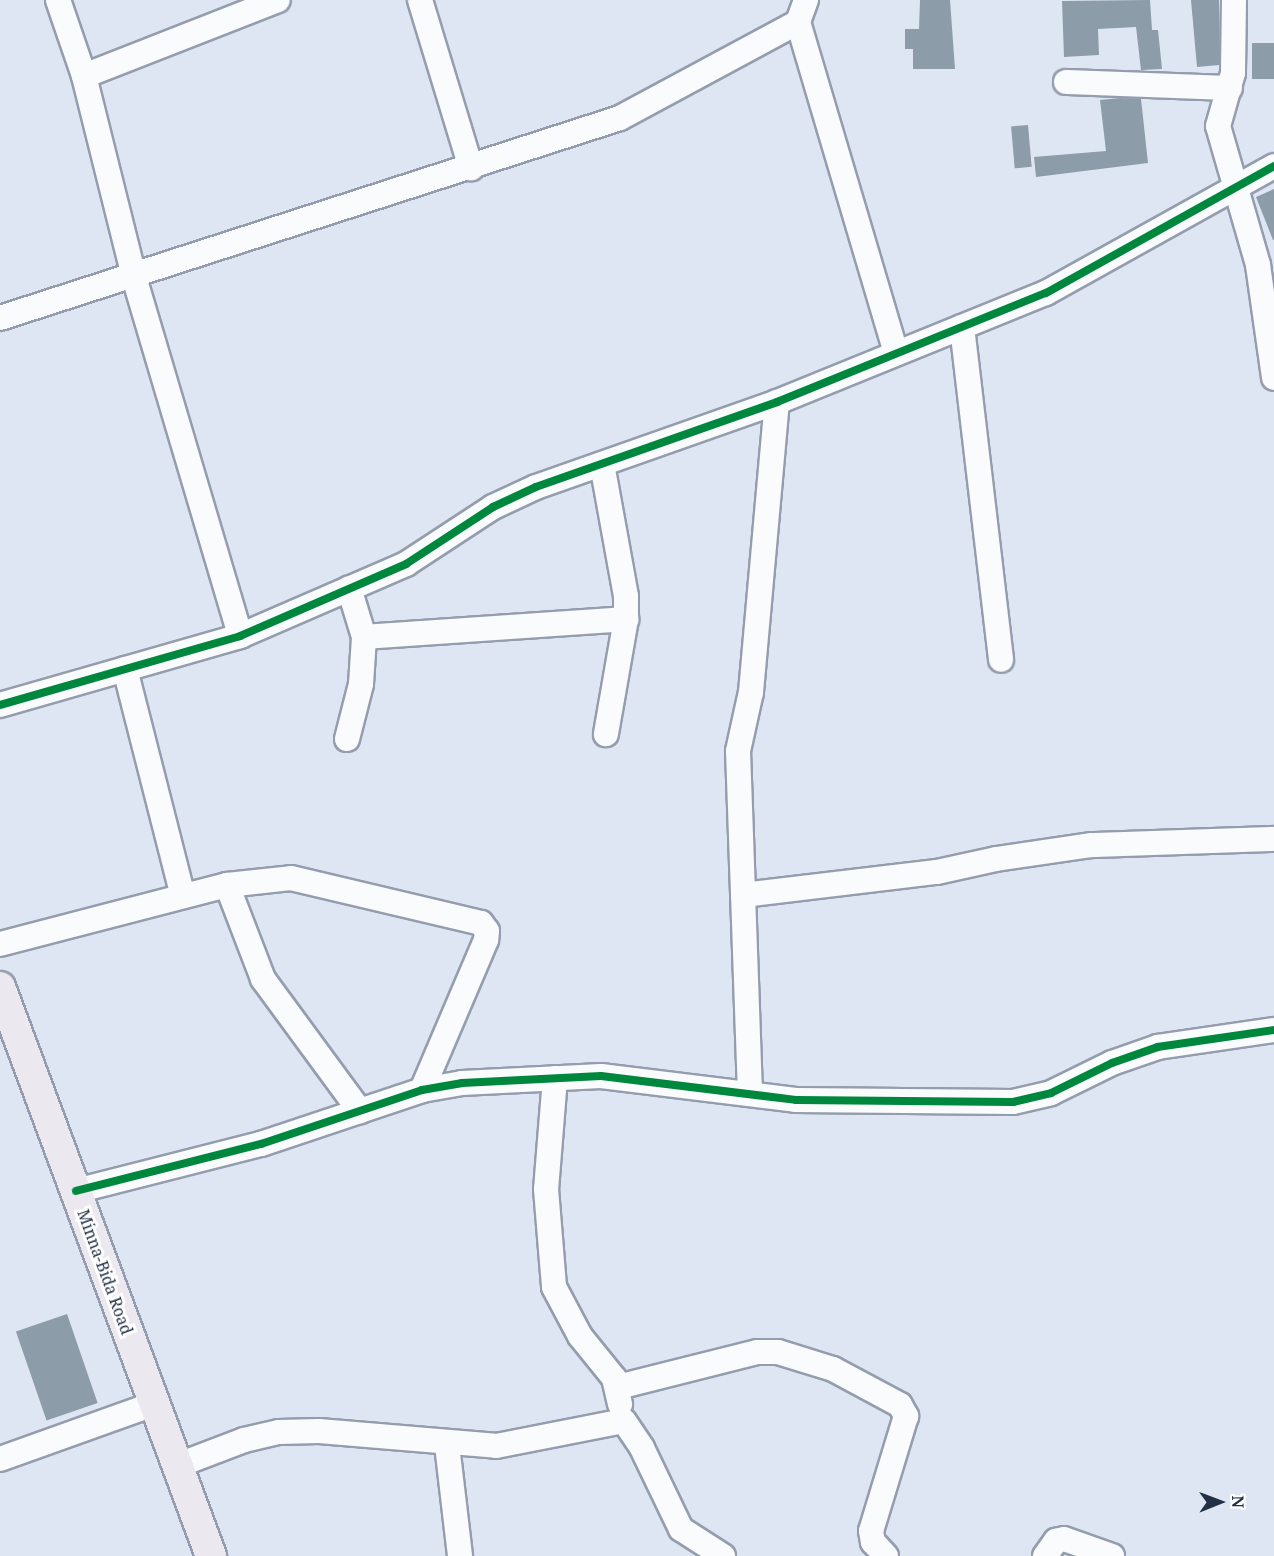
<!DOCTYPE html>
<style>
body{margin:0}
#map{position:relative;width:1274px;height:1556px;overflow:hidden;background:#dee6f3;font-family:"Noto Serif",serif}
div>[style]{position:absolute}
.building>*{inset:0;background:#8d9ca9;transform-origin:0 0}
.roads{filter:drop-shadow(2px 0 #949dad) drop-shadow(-2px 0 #949dad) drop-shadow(0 2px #949dad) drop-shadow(0 -2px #949dad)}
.minor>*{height:24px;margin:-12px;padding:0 12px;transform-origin:12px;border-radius:12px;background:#fafbfd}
.major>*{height:30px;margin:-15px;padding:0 15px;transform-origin:15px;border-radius:15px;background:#ebe9ef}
.cycleway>*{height:8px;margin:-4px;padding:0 4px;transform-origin:4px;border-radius:4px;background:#00873e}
span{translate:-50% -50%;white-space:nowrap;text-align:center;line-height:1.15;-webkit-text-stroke:6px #fff;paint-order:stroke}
.street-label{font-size:16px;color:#223045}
.north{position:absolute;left:1190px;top:1472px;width:60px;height:60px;-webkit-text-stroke:4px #fff;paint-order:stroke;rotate:89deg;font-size:16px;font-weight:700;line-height:24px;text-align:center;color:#223045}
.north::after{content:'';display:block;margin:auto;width:21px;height:27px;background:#223045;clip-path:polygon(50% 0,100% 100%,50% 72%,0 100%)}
</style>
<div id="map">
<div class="building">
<i style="clip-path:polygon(920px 0,950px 0,955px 69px,913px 69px,913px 49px,905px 49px,905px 29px,919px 29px)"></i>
<i style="clip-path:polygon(1150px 0,1152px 30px,1158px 30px,1162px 69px,1141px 70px,1136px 27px,1098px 29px,1099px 55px,1064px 57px,1062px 1px)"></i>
<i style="clip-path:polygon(1191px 0,1219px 0,1219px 65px,1197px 67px)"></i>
<i style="left:1274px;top:43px;width:36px;height:22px;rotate:90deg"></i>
<i style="clip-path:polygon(1120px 98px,1141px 99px,1148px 163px,1036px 177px,1034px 157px,1106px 151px,1100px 100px)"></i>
<i style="left:1028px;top:125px;width:42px;height:17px;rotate:85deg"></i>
<i style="clip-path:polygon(1274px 189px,1274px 240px,1273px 240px,1256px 197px)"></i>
<i style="left:67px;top:1314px;width:94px;height:54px;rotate:71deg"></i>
</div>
<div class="roads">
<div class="minor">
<i style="left:58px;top:0;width:80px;rotate:71.1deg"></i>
<i style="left:84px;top:76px;width:207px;rotate:76deg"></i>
<i style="left:134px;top:277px;width:374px;rotate:73.5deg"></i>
<i style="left:420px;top:0;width:176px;rotate:73.1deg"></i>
<i style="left:806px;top:0;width:23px;rotate:110deg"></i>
<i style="left:798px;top:22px;width:344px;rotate:73.5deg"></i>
<i style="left:1234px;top:0;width:73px;rotate:90.8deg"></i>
<i style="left:1233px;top:73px;width:55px;rotate:105.8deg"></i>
<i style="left:1218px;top:126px;width:145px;rotate:73.9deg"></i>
<i style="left:1258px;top:265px;width:114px;rotate:81.9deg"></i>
<i style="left:84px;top:76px;width:208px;rotate:-21.4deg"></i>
<i style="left:1066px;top:82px;width:164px;rotate:2.1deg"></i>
<i style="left:0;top:318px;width:651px;rotate:-17.88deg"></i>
<i style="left:620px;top:118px;width:202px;rotate:-28.3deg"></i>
<i style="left:962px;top:327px;width:335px;rotate:83.3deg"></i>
<i style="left:602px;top:464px;width:134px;rotate:79.7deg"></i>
<i style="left:626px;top:596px;width:23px;rotate:90deg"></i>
<i style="left:626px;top:619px;width:117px;rotate:99.9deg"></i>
<i style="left:364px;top:637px;width:263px;rotate:-3.9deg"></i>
<i style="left:125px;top:669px;width:234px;rotate:75.7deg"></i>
<i style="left:0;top:705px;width:250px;rotate:-16deg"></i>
<i style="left:240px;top:636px;width:181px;rotate:-23.4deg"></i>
<i style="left:406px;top:564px;width:104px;rotate:-33.2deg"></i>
<i style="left:493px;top:507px;width:47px;rotate:-24.9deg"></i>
<i style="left:536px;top:487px;width:256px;rotate:-19.4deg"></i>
<i style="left:777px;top:402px;width:290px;rotate:-22.1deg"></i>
<i style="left:1046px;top:293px;width:261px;rotate:-29.1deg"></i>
<i style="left:347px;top:739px;width:57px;rotate:-75.7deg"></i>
<i style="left:361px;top:684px;width:47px;rotate:-86.3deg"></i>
<i style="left:364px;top:637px;width:51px;rotate:-107deg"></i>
<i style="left:227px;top:885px;width:101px;rotate:69deg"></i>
<i style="left:263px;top:979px;width:164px;rotate:53.7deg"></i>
<i style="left:743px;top:895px;width:195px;rotate:-6.8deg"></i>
<i style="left:937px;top:872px;width:60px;rotate:-12.4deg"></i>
<i style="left:996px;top:859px;width:97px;rotate:-8.3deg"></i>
<i style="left:1092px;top:845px;width:182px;rotate:-1.9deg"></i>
<i style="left:0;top:944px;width:235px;rotate:-14.6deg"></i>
<i style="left:227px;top:885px;width:64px;rotate:-6.2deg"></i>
<i style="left:291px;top:878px;width:195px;rotate:13.3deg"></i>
<i style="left:481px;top:923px;width:10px;rotate:53deg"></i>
<i style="left:487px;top:931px;width:9px;rotate:96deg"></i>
<i style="left:486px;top:940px;width:163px;rotate:113.1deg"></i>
<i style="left:555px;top:1078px;width:111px;rotate:94.6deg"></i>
<i style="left:546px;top:1189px;width:98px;rotate:85.3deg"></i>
<i style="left:554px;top:1287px;width:55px;rotate:62deg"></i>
<i style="left:580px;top:1336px;width:54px;rotate:51deg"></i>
<i style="left:614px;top:1378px;width:27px;rotate:77deg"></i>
<i style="left:750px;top:1094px;width:343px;rotate:-92deg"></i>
<i style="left:738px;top:751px;width:60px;rotate:-77.6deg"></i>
<i style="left:751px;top:692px;width:291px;rotate:-84.9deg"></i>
<i style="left:76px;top:1191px;width:191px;rotate:-14.3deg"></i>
<i style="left:261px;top:1144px;width:170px;rotate:-18.5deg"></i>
<i style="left:422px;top:1090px;width:41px;rotate:-9.9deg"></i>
<i style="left:462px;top:1083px;width:139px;rotate:-2.9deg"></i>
<i style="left:601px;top:1076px;width:196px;rotate:7deg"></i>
<i style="left:796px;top:1100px;width:217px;rotate:0.5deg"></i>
<i style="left:1013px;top:1102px;width:39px;rotate:-13deg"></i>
<i style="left:1051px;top:1093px;width:68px;rotate:-26.2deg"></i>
<i style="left:1112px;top:1063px;width:49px;rotate:-19.2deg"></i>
<i style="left:1158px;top:1047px;width:117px;rotate:-8.3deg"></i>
<i style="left:618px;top:1387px;width:143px;rotate:-14.1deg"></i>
<i style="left:757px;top:1352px;width:21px"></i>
<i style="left:778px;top:1352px;width:58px;rotate:17.2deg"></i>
<i style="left:833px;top:1369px;width:76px;rotate:28.2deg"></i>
<i style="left:900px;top:1405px;width:13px;rotate:61deg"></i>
<i style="left:906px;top:1416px;width:120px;rotate:106.9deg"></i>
<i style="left:871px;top:1531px;width:11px;rotate:80deg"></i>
<i style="left:873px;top:1542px;width:19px;rotate:47deg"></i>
<i style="left:447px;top:1445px;width:112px;rotate:83.3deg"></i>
<i style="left:0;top:1459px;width:164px;rotate:-19.7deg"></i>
<i style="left:176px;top:1466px;width:73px;rotate:-20.9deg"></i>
<i style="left:244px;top:1440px;width:36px;rotate:-13deg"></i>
<i style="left:279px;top:1432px;width:40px;rotate:-1.4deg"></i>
<i style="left:319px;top:1431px;width:178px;rotate:4.8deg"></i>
<i style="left:496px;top:1446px;width:130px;rotate:-11.1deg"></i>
<i style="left:624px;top:1421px;width:32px;rotate:56deg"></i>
<i style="left:642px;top:1448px;width:90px;rotate:64.3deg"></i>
<i style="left:681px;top:1529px;width:50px;rotate:32.7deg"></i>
<i style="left:1045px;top:1556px;width:19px;rotate:-54deg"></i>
<i style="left:1056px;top:1541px;width:8px;rotate:-14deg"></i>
<i style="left:1064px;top:1539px;width:51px;rotate:19.5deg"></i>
</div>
<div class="major">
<i style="left:0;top:987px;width:607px;rotate:69.65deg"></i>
</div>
</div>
<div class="cycleway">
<i style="left:0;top:705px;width:250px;rotate:-16deg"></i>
<i style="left:240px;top:636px;width:181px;rotate:-23.4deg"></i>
<i style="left:406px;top:564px;width:104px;rotate:-33.2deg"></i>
<i style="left:493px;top:507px;width:47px;rotate:-24.9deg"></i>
<i style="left:536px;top:487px;width:256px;rotate:-19.4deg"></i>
<i style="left:777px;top:402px;width:290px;rotate:-22.1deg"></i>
<i style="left:1046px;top:293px;width:261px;rotate:-29.1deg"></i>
<i style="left:76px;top:1191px;width:191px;rotate:-14.3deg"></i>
<i style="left:261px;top:1144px;width:170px;rotate:-18.5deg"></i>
<i style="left:422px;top:1090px;width:41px;rotate:-9.9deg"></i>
<i style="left:462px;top:1083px;width:139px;rotate:-2.9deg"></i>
<i style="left:601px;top:1076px;width:196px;rotate:7deg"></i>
<i style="left:796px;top:1100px;width:217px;rotate:0.5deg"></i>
<i style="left:1013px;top:1102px;width:39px;rotate:-13deg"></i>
<i style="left:1051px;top:1093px;width:68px;rotate:-26.2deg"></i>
<i style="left:1112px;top:1063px;width:49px;rotate:-19.2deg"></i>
<i style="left:1158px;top:1047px;width:117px;rotate:-8.3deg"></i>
</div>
<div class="street-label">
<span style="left:105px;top:1272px;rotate:70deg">Minna-Bida Road</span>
</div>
<div class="north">N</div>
</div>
